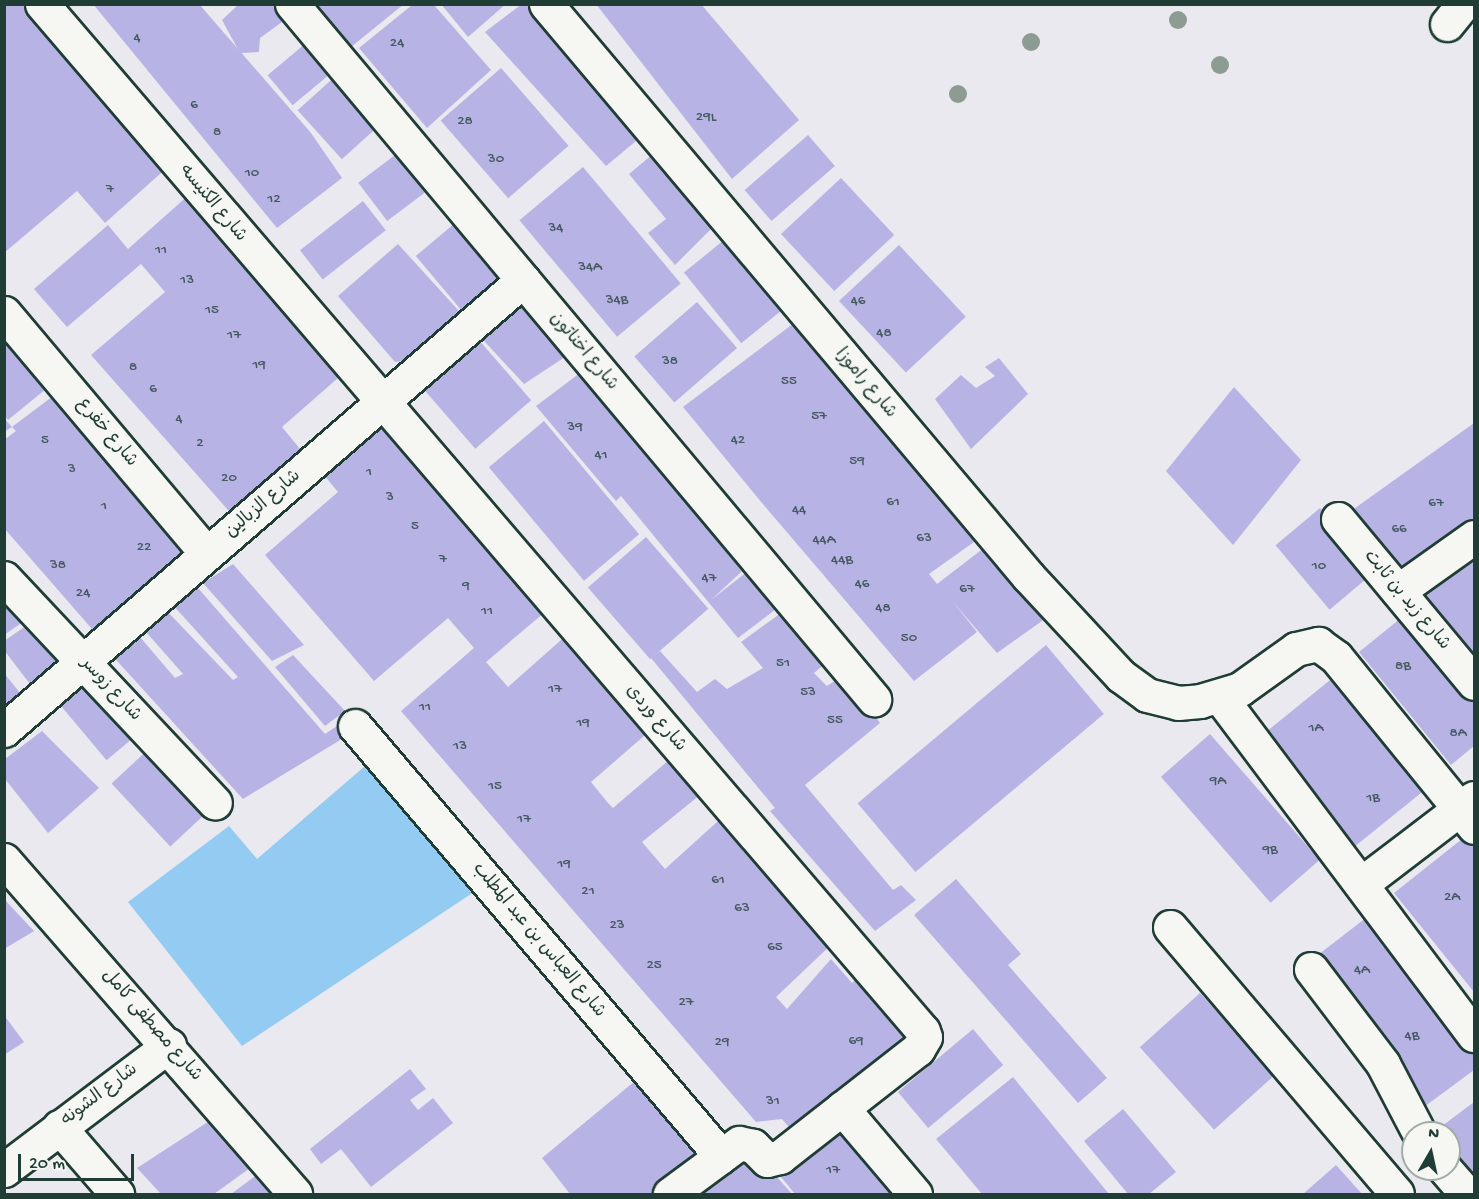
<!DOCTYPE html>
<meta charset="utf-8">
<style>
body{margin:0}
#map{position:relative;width:1479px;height:1199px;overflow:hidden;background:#eae9ef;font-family:"Gochi Hand","Playpen Sans Arabic",sans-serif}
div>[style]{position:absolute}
.water>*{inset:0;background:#93cbf2}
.building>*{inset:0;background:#b8b3e5;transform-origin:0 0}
.roads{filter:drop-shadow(2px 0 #1f3d34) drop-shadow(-2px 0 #1f3d34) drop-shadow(0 2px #1f3d34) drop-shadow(0 -2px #1f3d34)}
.minor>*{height:33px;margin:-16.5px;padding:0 16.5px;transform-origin:16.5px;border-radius:16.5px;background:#f6f6f2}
.trees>*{width:18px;height:18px;margin:-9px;border-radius:50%;background:#8c9c93}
span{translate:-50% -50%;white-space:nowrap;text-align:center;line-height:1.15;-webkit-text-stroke:5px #f6f6f2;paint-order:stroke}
.number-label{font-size:15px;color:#455a60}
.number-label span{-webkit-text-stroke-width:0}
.street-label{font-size:18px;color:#1f3d34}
.frame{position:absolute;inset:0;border:6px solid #1f3d34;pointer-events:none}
.north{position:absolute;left:1401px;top:1121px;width:60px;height:60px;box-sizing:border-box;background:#f6f6f2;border:2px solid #a0aca6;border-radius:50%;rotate:9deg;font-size:16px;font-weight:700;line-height:24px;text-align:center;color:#1f3d34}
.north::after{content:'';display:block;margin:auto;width:21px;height:27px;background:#1f3d34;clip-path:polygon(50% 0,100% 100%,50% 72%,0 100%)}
.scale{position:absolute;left:18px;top:1154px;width:116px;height:27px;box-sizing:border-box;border:3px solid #1f3d34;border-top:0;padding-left:8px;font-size:18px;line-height:21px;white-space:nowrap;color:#1f3d34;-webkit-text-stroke:4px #f6f6f2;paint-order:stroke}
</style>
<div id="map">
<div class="water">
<i style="clip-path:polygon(372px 760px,480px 888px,242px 1046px,128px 902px,229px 826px,257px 859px)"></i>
</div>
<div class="building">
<i style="clip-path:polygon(4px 4px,30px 4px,170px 165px,105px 223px,77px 191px,4px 253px)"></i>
<i style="clip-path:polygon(93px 4px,199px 4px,311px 133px,342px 178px,277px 228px)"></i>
<i style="clip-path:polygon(239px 4px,285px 4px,293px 14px,260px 38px,259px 52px,240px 53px,222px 20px)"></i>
<i style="clip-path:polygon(317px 4px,404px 4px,351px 47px)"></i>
<i style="clip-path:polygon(441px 4px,506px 4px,468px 37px)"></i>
<i style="clip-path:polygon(522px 4px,538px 4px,642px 136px,606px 166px,485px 32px)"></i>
<i style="clip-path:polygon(596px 4px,701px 4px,799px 120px,732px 179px)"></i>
<i style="clip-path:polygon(412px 5px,434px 5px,491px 70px,427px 128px,359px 48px)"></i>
<i style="left:312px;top:38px;width:39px;height:58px;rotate:50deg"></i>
<i style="left:501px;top:68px;width:103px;height:80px;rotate:49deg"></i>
<i style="left:340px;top:72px;width:66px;height:57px;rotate:48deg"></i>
<i style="left:808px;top:135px;width:41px;height:84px;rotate:49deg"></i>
<i style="left:403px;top:149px;width:48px;height:56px;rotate:53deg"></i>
<i style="clip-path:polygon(653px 154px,714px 226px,675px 265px,648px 233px,666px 219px,629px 174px)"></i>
<i style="left:583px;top:167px;width:152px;height:83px;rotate:50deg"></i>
<i style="left:841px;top:178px;width:78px;height:82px;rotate:47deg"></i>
<i style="clip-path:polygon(192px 192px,346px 371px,282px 427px,305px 455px,236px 519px,91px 355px,165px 292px,141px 264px,67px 327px,34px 289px,108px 225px,128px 249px)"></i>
<i style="left:363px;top:201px;width:37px;height:80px;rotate:52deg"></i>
<i style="left:461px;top:218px;width:80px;height:59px;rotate:50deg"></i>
<i style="left:729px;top:236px;width:91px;height:58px;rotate:51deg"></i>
<i style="clip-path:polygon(398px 244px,469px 322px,413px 360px,395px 362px,338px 296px)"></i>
<i style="left:899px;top:245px;width:98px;height:82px;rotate:47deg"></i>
<i style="clip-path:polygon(521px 287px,574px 351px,524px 384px,474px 330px)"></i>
<i style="left:697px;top:302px;width:61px;height:83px;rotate:49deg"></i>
<i style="clip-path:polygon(798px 320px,981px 537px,929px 574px,937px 584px,993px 541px,1049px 616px,997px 653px,953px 602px,977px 632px,914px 681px,762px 503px,683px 407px)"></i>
<i style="clip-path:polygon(4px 323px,52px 384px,8px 420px,4px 415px)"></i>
<i style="left:478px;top:339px;width:81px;height:74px;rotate:49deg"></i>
<i style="clip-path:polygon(999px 358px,1028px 394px,971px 449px,935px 399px,961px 375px,976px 388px,995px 376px,985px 367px)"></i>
<i style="clip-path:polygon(588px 367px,753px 561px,711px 600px,757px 564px,784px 603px,738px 638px,621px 496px,616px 501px,536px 406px)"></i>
<i style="clip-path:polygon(1234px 387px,1301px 460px,1233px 545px,1166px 471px)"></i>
<i style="clip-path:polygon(61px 390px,193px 552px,92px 629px,4px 528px,4px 440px,16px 431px,12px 427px,4px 432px,4px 418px,12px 427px)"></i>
<i style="clip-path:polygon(381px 415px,545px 612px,486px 662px,508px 687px,570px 632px,652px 729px,591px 782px,608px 803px,613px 808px,676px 754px,706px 790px,642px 842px,665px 869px,727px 813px,833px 943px,776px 997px,787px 1009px,831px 959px,852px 983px,863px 973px,919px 1038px,793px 1132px,782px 1119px,756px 1122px,401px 711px,474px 648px,448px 618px,374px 681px,265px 555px,338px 492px,318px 468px)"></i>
<i style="left:544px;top:421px;width:148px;height:72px;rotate:50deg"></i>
<i style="clip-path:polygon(1474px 423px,1474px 520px,1402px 573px,1351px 511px)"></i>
<i style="left:1320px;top:508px;width:84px;height:58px;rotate:50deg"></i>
<i style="left:646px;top:537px;width:95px;height:77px;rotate:49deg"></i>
<i style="clip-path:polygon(1474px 559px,1474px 662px,1422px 598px)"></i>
<i style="clip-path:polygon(233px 564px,304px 645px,272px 661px,203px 583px)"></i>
<i style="clip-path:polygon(4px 581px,36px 613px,4px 635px)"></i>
<i style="clip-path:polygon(198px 588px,325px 734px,346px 720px,355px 731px,243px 799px,108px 651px,134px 630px,175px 678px,183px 674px,139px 624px,163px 607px,233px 680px,238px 677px,171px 603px)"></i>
<i style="clip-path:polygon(789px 607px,833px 657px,814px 673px,827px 686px,844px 675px,880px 723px,805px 785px,893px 890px,901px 885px,916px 900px,875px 931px,770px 811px,775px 808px,651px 658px,660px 651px,697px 692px,715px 679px,727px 689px,763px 668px,741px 642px)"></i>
<i style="clip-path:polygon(1406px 614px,1474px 698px,1474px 746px,1451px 765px,1359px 652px)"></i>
<i style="clip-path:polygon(39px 617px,76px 655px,33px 688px,4px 650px,4px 641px)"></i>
<i style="left:1046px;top:645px;width:90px;height:246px;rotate:50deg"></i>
<i style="clip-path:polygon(293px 655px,345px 711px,325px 726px,275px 667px)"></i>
<i style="clip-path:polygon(4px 673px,20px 693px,4px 706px)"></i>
<i style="left:85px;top:674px;width:80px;height:39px;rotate:50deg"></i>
<i style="left:1335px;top:676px;width:145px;height:92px;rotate:51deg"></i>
<i style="clip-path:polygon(42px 731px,99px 788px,48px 833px,5px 779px,5px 759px)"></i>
<i style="left:1210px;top:734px;width:167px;height:65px;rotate:49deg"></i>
<i style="left:154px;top:744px;width:86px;height:58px;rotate:47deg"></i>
<i style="clip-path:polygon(1467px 835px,1474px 844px,1474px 992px,1394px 893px)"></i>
<i style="clip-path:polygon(956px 879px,1021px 954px,1008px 965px,1107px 1078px,1078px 1103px,914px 915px)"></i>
<i style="clip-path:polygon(4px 899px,34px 931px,4px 949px)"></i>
<i style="clip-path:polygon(1371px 914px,1474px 1043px,1474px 1070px,1424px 1107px,1314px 958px)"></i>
<i style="left:1200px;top:993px;width:111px;height:81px;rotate:48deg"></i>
<i style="clip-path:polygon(4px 1015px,24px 1042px,4px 1055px)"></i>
<i style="left:973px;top:1029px;width:47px;height:98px;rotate:50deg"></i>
<i style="clip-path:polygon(410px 1069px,426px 1089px,410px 1100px,418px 1110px,433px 1098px,453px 1123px,371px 1187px,341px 1149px,321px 1164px,310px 1149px)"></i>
<i style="clip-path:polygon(641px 1076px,708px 1157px,656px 1194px,570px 1194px,542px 1158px)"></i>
<i style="clip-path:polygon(1013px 1077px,1086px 1166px,1109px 1194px,982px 1194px,936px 1139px)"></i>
<i style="clip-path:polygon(1474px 1102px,1474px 1175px,1449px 1143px,1449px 1133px,1438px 1129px)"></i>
<i style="clip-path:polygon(1123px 1109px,1176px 1172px,1149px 1194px,1128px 1194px,1084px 1141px)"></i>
<i style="clip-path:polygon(220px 1114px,257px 1163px,214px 1194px,161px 1194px,137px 1168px)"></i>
<i style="clip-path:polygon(848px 1124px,907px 1194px,795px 1194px,781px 1177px)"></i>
<i style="clip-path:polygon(752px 1149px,792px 1194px,695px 1194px)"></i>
<i style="clip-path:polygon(1336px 1165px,1362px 1194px,1303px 1194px)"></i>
<i style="clip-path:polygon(265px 1169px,285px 1194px,231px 1194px)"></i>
</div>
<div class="roads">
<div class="minor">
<i style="left:42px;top:4px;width:1353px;rotate:49.38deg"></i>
<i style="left:923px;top:1031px;width:6px;rotate:72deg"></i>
<i style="left:925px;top:1037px;width:14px;rotate:120deg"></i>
<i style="left:918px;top:1049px;width:175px;rotate:142deg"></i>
<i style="left:780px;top:1157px;width:13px;rotate:167deg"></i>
<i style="left:767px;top:1160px;width:20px;rotate:-135deg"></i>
<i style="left:753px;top:1146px;width:14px;rotate:-168deg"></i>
<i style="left:739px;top:1143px;width:86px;rotate:143.5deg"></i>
<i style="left:292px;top:4px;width:907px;rotate:50.06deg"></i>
<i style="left:546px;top:4px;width:748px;rotate:49.88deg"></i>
<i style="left:1028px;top:576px;width:137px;rotate:47.1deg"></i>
<i style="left:1121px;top:676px;width:32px;rotate:36deg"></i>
<i style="left:1147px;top:695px;width:32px;rotate:14deg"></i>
<i style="left:1178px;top:703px;width:22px;rotate:-5deg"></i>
<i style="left:1200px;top:701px;width:42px;rotate:-16.7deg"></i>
<i style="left:1240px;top:689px;width:69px;rotate:-35.5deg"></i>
<i style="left:1296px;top:649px;width:23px;rotate:-13deg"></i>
<i style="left:1318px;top:644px;width:22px;rotate:36deg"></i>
<i style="left:1336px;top:657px;width:219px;rotate:50.9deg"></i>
<i style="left:1447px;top:24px;width:26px;rotate:-51deg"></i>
<i style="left:4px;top:313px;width:315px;rotate:49.9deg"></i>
<i style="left:1338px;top:519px;width:213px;rotate:50.3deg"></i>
<i style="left:4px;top:578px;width:308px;rotate:46.8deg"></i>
<i style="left:1398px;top:591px;width:93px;rotate:-35.4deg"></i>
<i style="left:1220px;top:697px;width:423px;rotate:53.1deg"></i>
<i style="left:355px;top:726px;width:565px;rotate:49.6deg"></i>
<i style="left:4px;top:730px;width:687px;rotate:-40.93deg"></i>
<i style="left:4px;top:860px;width:443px;rotate:48.9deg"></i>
<i style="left:1361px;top:884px;width:142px;rotate:-37.3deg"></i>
<i style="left:1170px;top:927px;width:350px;rotate:49.6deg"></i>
<i style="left:1311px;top:969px;width:119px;rotate:52.8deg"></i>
<i style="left:1383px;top:1064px;width:78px;rotate:62.4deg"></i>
<i style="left:842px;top:1108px;width:113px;rotate:49.7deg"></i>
<i style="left:59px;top:1127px;width:89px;rotate:49.1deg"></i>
<i style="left:1445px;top:1169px;width:33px;rotate:49deg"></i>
<i style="left:4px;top:1170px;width:207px;rotate:-37.1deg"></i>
</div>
</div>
<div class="trees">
<i style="left:1178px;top:20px"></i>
<i style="left:1031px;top:42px"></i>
<i style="left:1220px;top:65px"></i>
<i style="left:958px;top:94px"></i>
</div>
<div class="number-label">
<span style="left:137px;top:39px">4</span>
<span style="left:397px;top:44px">24</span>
<span style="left:194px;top:106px">6</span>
<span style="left:706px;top:118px">29L</span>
<span style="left:465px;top:122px">28</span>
<span style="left:217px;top:133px">8</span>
<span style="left:496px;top:160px">30</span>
<span style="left:252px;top:174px">10</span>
<span style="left:110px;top:190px">7</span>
<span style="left:274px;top:200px">12</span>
<span style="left:556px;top:229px">34</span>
<span style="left:161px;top:251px">11</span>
<span style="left:590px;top:268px">34A</span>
<span style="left:187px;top:281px">13</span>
<span style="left:617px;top:301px">34B</span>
<span style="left:858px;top:302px">46</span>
<span style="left:212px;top:311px">15</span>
<span style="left:884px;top:334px">48</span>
<span style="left:234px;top:336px">17</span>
<span style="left:670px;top:362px">38</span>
<span style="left:259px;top:366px">19</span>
<span style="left:133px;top:368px">8</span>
<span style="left:789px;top:382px">55</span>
<span style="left:153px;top:390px">6</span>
<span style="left:819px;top:417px">57</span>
<span style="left:179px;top:420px">4</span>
<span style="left:575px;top:428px">39</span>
<span style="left:45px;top:441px">5</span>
<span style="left:738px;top:441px">42</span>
<span style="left:200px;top:444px">2</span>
<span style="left:601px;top:456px">41</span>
<span style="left:857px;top:462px">59</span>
<span style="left:72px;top:470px">3</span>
<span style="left:369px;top:473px">1</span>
<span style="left:229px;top:479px">20</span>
<span style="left:390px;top:498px">3</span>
<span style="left:893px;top:503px">61</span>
<span style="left:1436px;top:504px">67</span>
<span style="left:104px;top:507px">1</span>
<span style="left:799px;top:511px">44</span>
<span style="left:415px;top:527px">5</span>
<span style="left:1399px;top:530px">66</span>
<span style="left:924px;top:539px">63</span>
<span style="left:824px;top:541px">44A</span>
<span style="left:144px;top:548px">22</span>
<span style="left:443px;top:560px">7</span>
<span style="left:842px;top:561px">44B</span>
<span style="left:58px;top:566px">38</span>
<span style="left:1319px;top:567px">10</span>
<span style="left:709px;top:579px">47</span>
<span style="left:862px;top:585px">46</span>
<span style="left:466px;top:587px">9</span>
<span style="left:967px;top:590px">67</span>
<span style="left:83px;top:594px">24</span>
<span style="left:883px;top:609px">48</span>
<span style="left:487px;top:612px">11</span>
<span style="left:909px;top:639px">50</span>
<span style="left:783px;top:664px">51</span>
<span style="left:1403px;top:667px">8B</span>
<span style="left:555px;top:690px">17</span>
<span style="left:808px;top:693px">53</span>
<span style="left:425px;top:708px">11</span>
<span style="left:835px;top:721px">55</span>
<span style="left:583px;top:724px">19</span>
<span style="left:1316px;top:729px">1A</span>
<span style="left:1458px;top:734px">8A</span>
<span style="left:460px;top:747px">13</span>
<span style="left:1218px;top:782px">9A</span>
<span style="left:495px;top:787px">15</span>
<span style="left:1373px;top:799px">1B</span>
<span style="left:524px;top:820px">17</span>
<span style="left:1270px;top:851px">9B</span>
<span style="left:564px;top:865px">19</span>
<span style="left:718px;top:881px">61</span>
<span style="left:588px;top:892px">21</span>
<span style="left:1452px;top:898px">2A</span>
<span style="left:742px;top:909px">63</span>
<span style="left:617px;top:926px">23</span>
<span style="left:775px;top:948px">65</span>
<span style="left:654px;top:966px">25</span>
<span style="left:1362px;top:971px">4A</span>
<span style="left:686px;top:1003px">27</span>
<span style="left:1412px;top:1037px">4B</span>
<span style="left:856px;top:1042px">69</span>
<span style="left:722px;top:1043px">29</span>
<span style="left:773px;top:1102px">31</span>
<span style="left:833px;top:1171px">17</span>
</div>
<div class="street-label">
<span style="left:212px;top:204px;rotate:50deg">شارع الكنيسه</span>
<span style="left:583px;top:352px;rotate:50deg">شارع اخناتون</span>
<span style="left:865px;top:384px;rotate:50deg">شارع راموزا</span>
<span style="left:106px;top:433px;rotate:50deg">شارع خفرع</span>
<span style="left:264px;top:505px;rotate:-41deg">شارع الزبالين</span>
<span style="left:1406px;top:601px;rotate:50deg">شارع زيد بن ثابت</span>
<span style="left:110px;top:690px;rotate:47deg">شارع زوسر</span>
<span style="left:655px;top:719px;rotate:49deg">شارع وردى</span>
<span style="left:538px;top:941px;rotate:50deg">شارع العباس بن عبد المطلب</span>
<span style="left:151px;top:1026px;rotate:49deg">شارع مصطفى كامل</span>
<span style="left:100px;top:1096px;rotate:-37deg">شارع الشونه</span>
</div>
<div class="frame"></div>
<div class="north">N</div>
<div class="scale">20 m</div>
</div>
